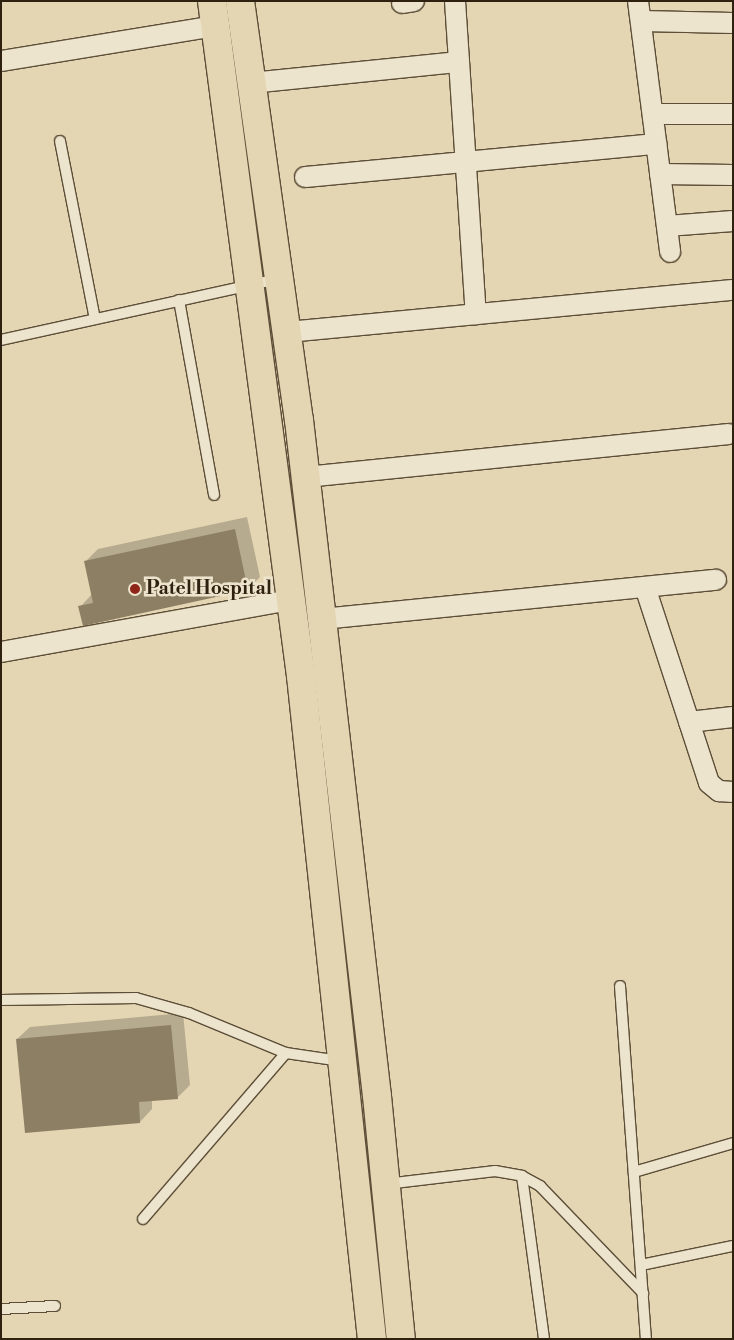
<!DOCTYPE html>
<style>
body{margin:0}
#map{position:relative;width:734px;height:1340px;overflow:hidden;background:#e4d6b2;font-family:"Libre Bodoni",serif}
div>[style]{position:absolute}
.shadow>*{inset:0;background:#0003}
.building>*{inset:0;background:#8d7f64}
.roads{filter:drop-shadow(1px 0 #5c4e38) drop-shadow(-1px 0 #5c4e38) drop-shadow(0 1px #5c4e38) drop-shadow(0 -1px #5c4e38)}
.lane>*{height:10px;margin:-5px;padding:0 5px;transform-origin:5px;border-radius:5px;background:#ede4cd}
.street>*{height:20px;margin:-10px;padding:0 10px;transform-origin:10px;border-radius:10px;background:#ede4cd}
.highway>*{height:28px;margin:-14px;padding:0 14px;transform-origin:14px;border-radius:14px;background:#e4d6b2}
.dots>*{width:14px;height:14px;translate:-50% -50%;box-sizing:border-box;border:2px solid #ede4cd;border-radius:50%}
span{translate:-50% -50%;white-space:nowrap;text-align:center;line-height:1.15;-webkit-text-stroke:5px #ede4cd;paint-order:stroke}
.poi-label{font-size:19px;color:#2f210f;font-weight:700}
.left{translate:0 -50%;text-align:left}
.frame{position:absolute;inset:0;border:2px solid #2f210f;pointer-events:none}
</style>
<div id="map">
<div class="shadow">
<i style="clip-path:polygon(247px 517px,260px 577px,248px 589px,80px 607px,92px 594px,85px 562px,98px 549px)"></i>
<i style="clip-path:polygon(183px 1013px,190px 1085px,178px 1097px,152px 1100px,152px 1109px,140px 1122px,17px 1039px,30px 1027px)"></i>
</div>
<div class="building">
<i style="clip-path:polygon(235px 529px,248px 590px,83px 626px,78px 606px,93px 603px,84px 561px)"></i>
<i style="clip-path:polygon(171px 1025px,178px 1099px,139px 1102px,140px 1123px,25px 1133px,16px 1039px)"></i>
</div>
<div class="roads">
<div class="lane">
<i style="left:60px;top:141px;width:181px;rotate:78.9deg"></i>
<i style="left:179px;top:300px;width:198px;rotate:79.8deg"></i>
<i style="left:1px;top:340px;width:285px;rotate:-12.4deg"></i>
<i style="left:620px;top:986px;width:354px;rotate:85.8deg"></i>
<i style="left:1px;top:1000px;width:135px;rotate:-0.8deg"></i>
<i style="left:136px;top:998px;width:55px;rotate:15.8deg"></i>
<i style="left:189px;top:1013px;width:105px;rotate:22.4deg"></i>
<i style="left:286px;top:1053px;width:56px;rotate:8.3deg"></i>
<i style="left:634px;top:1172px;width:103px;rotate:-16.3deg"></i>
<i style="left:522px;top:1176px;width:164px;rotate:82.3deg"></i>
<i style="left:386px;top:1184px;width:110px;rotate:-6.8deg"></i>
<i style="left:495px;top:1171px;width:27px;rotate:10deg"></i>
<i style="left:522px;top:1176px;width:21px;rotate:29deg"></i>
<i style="left:540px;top:1186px;width:149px;rotate:46.1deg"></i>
<i style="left:143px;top:1219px;width:219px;rotate:-49.3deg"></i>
<i style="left:641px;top:1265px;width:94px;rotate:-11.7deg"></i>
<i style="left:1px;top:1309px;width:54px;rotate:-3.2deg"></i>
</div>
<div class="street">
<i style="left:455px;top:1px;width:314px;rotate:86.2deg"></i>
<i style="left:638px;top:1px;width:253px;rotate:82.7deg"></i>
<i style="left:402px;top:3px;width:12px;rotate:-9deg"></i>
<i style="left:641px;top:21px;width:92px;rotate:1.2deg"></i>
<i style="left:1px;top:61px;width:217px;rotate:-9.3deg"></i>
<i style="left:251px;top:83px;width:209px;rotate:-5.8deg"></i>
<i style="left:653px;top:114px;width:80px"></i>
<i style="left:660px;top:174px;width:73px;rotate:0.8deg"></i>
<i style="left:305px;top:177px;width:353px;rotate:-5.4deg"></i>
<i style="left:667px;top:226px;width:66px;rotate:-4.3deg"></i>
<i style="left:287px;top:332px;width:448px;rotate:-5.4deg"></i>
<i style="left:306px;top:477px;width:425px;rotate:-5.8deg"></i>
<i style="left:645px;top:587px;width:206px;rotate:71.9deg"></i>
<i style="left:709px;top:783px;width:13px;rotate:39deg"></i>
<i style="left:719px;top:791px;width:14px;rotate:4deg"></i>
<i style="left:322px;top:619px;width:396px;rotate:-5.7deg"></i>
<i style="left:1px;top:652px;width:295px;rotate:-10.2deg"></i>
<i style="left:689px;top:722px;width:44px;rotate:-6.5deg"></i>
</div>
<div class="highway">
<i style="left:212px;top:1px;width:681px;rotate:82.49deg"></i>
<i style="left:301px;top:676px;width:667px;rotate:83.89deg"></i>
<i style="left:240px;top:1px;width:423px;rotate:82deg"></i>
<i style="left:299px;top:420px;width:680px;rotate:83.42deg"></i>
<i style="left:377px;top:1096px;width:244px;rotate:84.4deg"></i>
</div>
</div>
<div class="dots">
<i style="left:135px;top:589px;background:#8f2418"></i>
</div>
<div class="poi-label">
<span class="left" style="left:146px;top:589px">Patel Hospital</span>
</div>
<div class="frame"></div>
</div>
